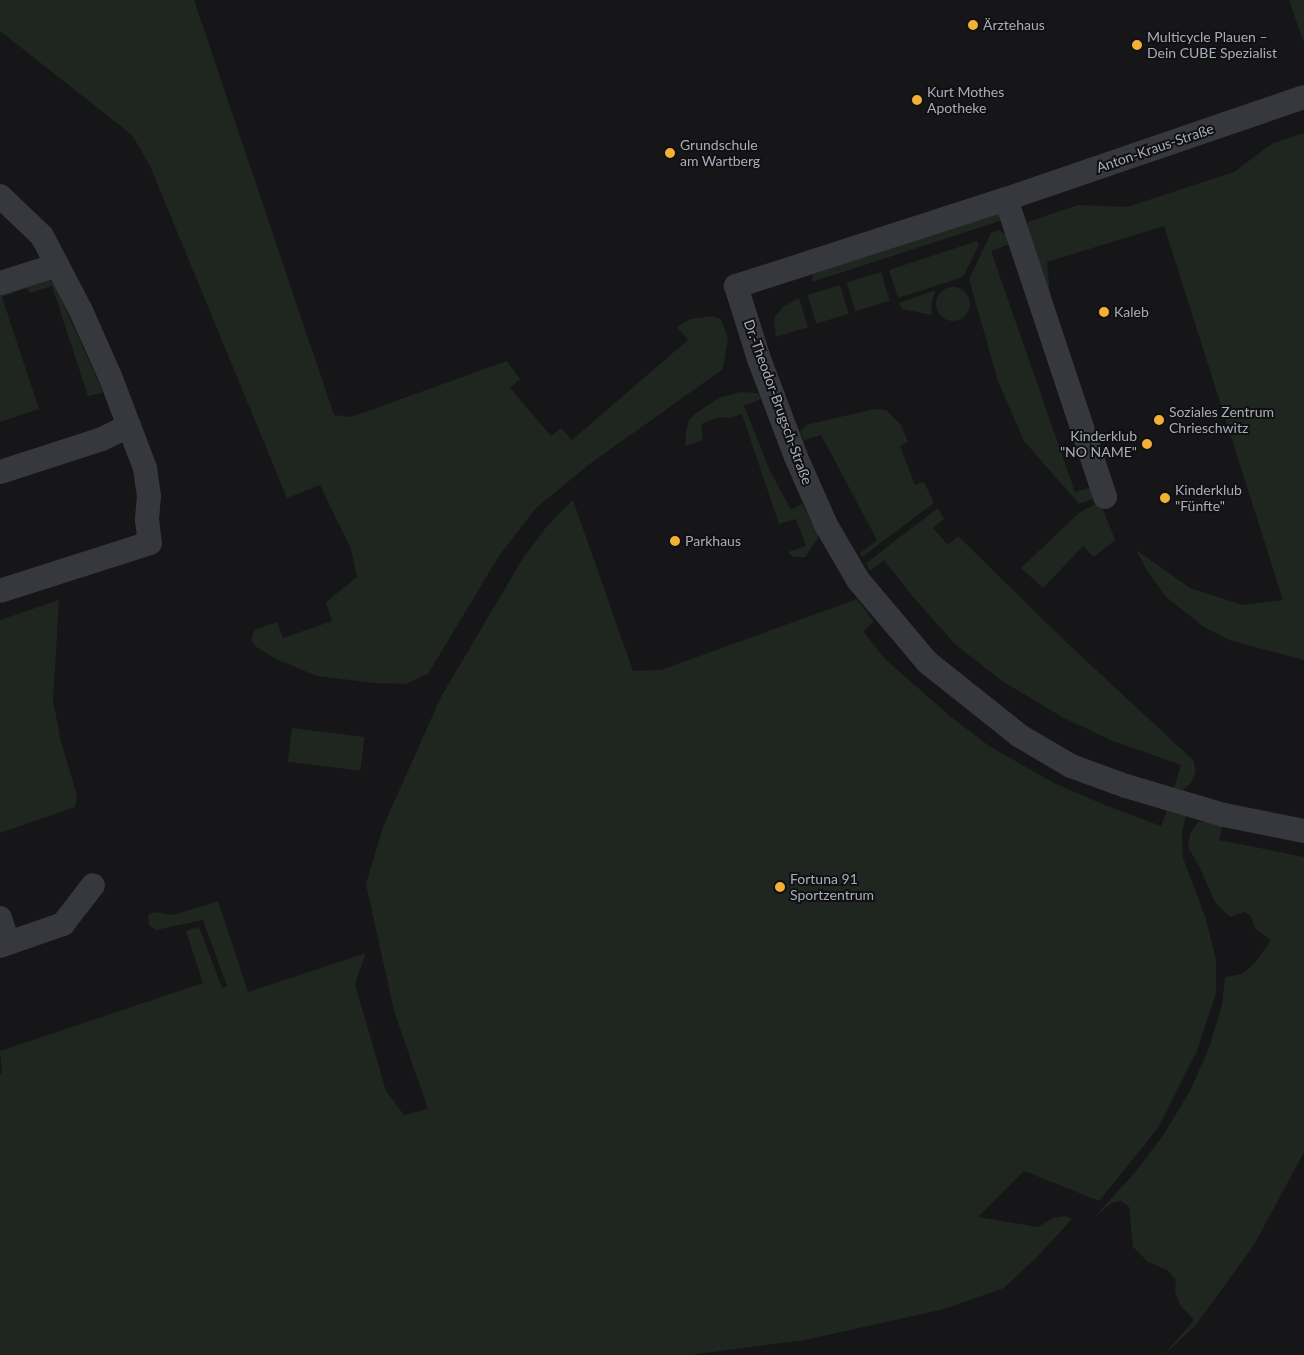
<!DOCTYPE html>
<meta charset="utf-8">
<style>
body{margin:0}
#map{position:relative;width:1304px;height:1355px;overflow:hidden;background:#161618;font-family:Lato,sans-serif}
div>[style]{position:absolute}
.green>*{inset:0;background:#1e261f;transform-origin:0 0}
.round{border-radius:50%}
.minor>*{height:24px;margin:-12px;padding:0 12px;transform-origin:12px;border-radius:12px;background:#37383d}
.dots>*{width:14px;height:14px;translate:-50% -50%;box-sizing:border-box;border:2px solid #111113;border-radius:50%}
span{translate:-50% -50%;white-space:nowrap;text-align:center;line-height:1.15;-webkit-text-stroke:4px #111113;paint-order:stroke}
.poi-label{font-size:14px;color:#a8adb8}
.left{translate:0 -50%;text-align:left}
.right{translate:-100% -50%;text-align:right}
.street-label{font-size:14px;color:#a8adb8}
</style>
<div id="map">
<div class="green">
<i style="clip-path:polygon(0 0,194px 0,334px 415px,351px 417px,507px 361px,520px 379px,510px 388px,551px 436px,561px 428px,572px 440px,688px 340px,677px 327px,690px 319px,712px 316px,721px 319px,728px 338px,723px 369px,591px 463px,536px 508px,499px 556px,428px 674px,406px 684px,375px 683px,317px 676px,276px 659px,255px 646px,251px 639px,255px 630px,277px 622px,283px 638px,332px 621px,326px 602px,357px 577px,351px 549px,320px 485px,287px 498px,150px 166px,132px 135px,0 31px)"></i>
<i style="clip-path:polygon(1289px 0,1304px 0,1304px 43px)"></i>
<i style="clip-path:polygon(1304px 133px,1304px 660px,1229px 640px,1204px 627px,1166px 597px,1148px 572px,1136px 550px,1190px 588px,1242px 605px,1283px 600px,1164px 226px,1047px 262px,1050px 295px,1024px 226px,1028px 222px,1078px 205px,1127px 207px,1234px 172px,1273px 143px)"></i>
<i style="clip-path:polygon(997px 212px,1001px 215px,1003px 220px,812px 282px,813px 274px)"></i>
<i style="clip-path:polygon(999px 230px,1011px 239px,1013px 243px,991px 251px,1075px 492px,1095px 486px,1098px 497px,1079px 504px,1024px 441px,998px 381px,969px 279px,991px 233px)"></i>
<i style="clip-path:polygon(977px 241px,979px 245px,963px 277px,898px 298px,889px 270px)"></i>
<i style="left:881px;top:272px;width:30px;height:36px;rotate:73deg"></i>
<i style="clip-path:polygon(46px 277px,55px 285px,102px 390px,101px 393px,88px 396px,52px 286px,30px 293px,27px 288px,2px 297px,39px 409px,0 422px,0 290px)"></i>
<i style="left:840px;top:285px;width:30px;height:34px;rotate:73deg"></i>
<i class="round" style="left:936px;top:287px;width:34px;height:34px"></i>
<i style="clip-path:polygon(936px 290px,931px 304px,932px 315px,902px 309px,899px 303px)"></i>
<i style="clip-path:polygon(799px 298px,808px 327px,776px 337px,774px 318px,783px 307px)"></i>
<i style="clip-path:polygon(740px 392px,758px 393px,761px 399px,744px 406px,770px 471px,791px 510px,802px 504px,819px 537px,805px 557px,793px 557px,788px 552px,806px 546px,796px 519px,779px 524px,742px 414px,730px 418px,720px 417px,701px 424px,703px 440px,685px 446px,686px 432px,689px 420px,696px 413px,719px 398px)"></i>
<i style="clip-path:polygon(874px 409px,886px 410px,901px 425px,908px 442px,900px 446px,915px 485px,924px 482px,934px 503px,862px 557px,860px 553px,877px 540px,821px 435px,804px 440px,800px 432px,806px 425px)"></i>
<i style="clip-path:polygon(573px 500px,633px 671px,661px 670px,857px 599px,874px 622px,863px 631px,885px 659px,951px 717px,989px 746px,1054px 783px,1107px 806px,1161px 826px,1169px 805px,1188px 809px,1182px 831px,1183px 858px,1206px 919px,1216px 960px,1216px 993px,1197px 1051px,1158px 1128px,1099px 1201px,1024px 1171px,978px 1217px,1038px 1227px,1053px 1218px,1066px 1216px,1072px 1219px,1037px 1257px,1004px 1288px,944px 1309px,805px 1340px,690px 1355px,0 1355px,0 1074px,2px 1073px,0 1051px,203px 983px,186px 931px,199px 927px,222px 988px,227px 986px,203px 920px,156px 930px,149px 925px,148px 915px,154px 912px,174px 915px,218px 901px,248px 992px,366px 953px,355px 984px,386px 1091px,404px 1115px,428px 1109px,394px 1011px,366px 884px,383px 827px,441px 697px,523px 558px,548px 525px)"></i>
<i style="clip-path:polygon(1100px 502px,1115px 540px,1094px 557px,1083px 546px,1043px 588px,1021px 568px,1080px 512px)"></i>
<i style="clip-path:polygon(938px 508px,944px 519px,933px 528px,948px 545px,958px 536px,1065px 641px,1193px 760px,1196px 771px,1191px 783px,1182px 791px,1173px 791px,1181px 765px,1113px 741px,1064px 718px,1002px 681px,955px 644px,914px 598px,884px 560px,870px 571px,866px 563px)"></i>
<i style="clip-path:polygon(59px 600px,53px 700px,61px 742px,77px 795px,75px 807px,0 833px,0 620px)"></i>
<i style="left:292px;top:728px;width:73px;height:34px;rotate:7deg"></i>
<i style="clip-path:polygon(1198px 822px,1209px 822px,1222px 827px,1219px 840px,1304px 857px,1304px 1152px,1254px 1245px,1195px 1326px,1164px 1355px,1194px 1320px,1180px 1305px,1175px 1292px,1176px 1280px,1167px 1270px,1148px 1262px,1133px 1247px,1129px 1207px,1121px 1201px,1111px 1203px,1093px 1219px,1136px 1171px,1164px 1134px,1190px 1091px,1209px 1048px,1222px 1005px,1225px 977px,1242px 974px,1254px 964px,1271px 940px,1255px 929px,1251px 916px,1244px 912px,1230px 917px,1215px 902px,1200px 868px,1188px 847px,1190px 834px)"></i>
</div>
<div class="minor">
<i style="left:1304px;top:97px;width:315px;rotate:161.1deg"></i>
<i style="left:1006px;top:199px;width:284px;rotate:162.1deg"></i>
<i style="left:736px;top:286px;width:77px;rotate:72.5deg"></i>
<i style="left:759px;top:359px;width:105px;rotate:69.3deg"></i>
<i style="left:796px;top:457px;width:74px;rotate:66.2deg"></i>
<i style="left:826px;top:525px;width:64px;rotate:59.8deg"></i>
<i style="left:858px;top:580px;width:107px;rotate:49.9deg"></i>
<i style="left:927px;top:662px;width:119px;rotate:38.5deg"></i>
<i style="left:1020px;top:736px;width:59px;rotate:30.5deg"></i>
<i style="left:1071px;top:766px;width:59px;rotate:20deg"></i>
<i style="left:1126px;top:786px;width:102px;rotate:16.5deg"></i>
<i style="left:1224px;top:815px;width:82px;rotate:11.3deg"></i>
<i style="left:0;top:196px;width:58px;rotate:43.6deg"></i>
<i style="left:42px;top:236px;width:85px;rotate:62.5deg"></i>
<i style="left:81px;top:311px;width:71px;rotate:66deg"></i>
<i style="left:110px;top:376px;width:98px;rotate:69.2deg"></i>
<i style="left:145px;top:468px;width:28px;rotate:82deg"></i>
<i style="left:149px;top:496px;width:24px;rotate:95deg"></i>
<i style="left:147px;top:520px;width:23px;rotate:83deg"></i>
<i style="left:150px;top:543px;width:157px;rotate:162.3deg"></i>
<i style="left:1006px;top:199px;width:314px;rotate:71.6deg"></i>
<i style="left:0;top:283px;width:60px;rotate:-17.5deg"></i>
<i style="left:0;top:472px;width:107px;rotate:-17.9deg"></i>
<i style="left:102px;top:439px;width:30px;rotate:-26deg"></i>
<i style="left:0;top:918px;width:26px;rotate:72deg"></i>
<i style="left:0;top:946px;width:67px;rotate:-19.2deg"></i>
<i style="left:63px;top:924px;width:49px;rotate:-52.4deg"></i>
</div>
<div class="dots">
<i style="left:973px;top:25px;background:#f2b134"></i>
<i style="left:1137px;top:45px;background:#f2b134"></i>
<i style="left:917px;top:100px;background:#f2b134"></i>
<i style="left:670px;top:153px;background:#f2b134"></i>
<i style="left:1104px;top:312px;background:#f2b134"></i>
<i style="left:1159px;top:420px;background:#f2b134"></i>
<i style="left:1147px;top:444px;background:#f2b134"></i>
<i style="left:1165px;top:498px;background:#f2b134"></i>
<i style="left:675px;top:541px;background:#f2b134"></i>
<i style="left:780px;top:887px;background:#f2b134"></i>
</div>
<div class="poi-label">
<span class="left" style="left:983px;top:25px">Ärztehaus</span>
<span class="left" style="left:1147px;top:45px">Multicycle Plauen –<br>Dein CUBE Spezialist</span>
<span class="left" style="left:927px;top:100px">Kurt Mothes<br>Apotheke</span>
<span class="left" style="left:680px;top:153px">Grundschule<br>am Wartberg</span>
<span class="left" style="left:1114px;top:312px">Kaleb</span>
<span class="left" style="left:1169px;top:420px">Soziales Zentrum<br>Chrieschwitz</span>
<span class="right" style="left:1137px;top:444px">Kinderklub<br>"NO NAME"</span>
<span class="left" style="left:1175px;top:498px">Kinderklub<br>"Fünfte"</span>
<span class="left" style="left:685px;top:541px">Parkhaus</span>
<span class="left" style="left:790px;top:887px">Fortuna 91<br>Sportzentrum</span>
</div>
<div class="street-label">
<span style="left:1155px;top:148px;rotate:-19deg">Anton-Kraus-Straße</span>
<span style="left:778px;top:402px;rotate:70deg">Dr.-Theodor-Brugsch-Straße</span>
</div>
</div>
